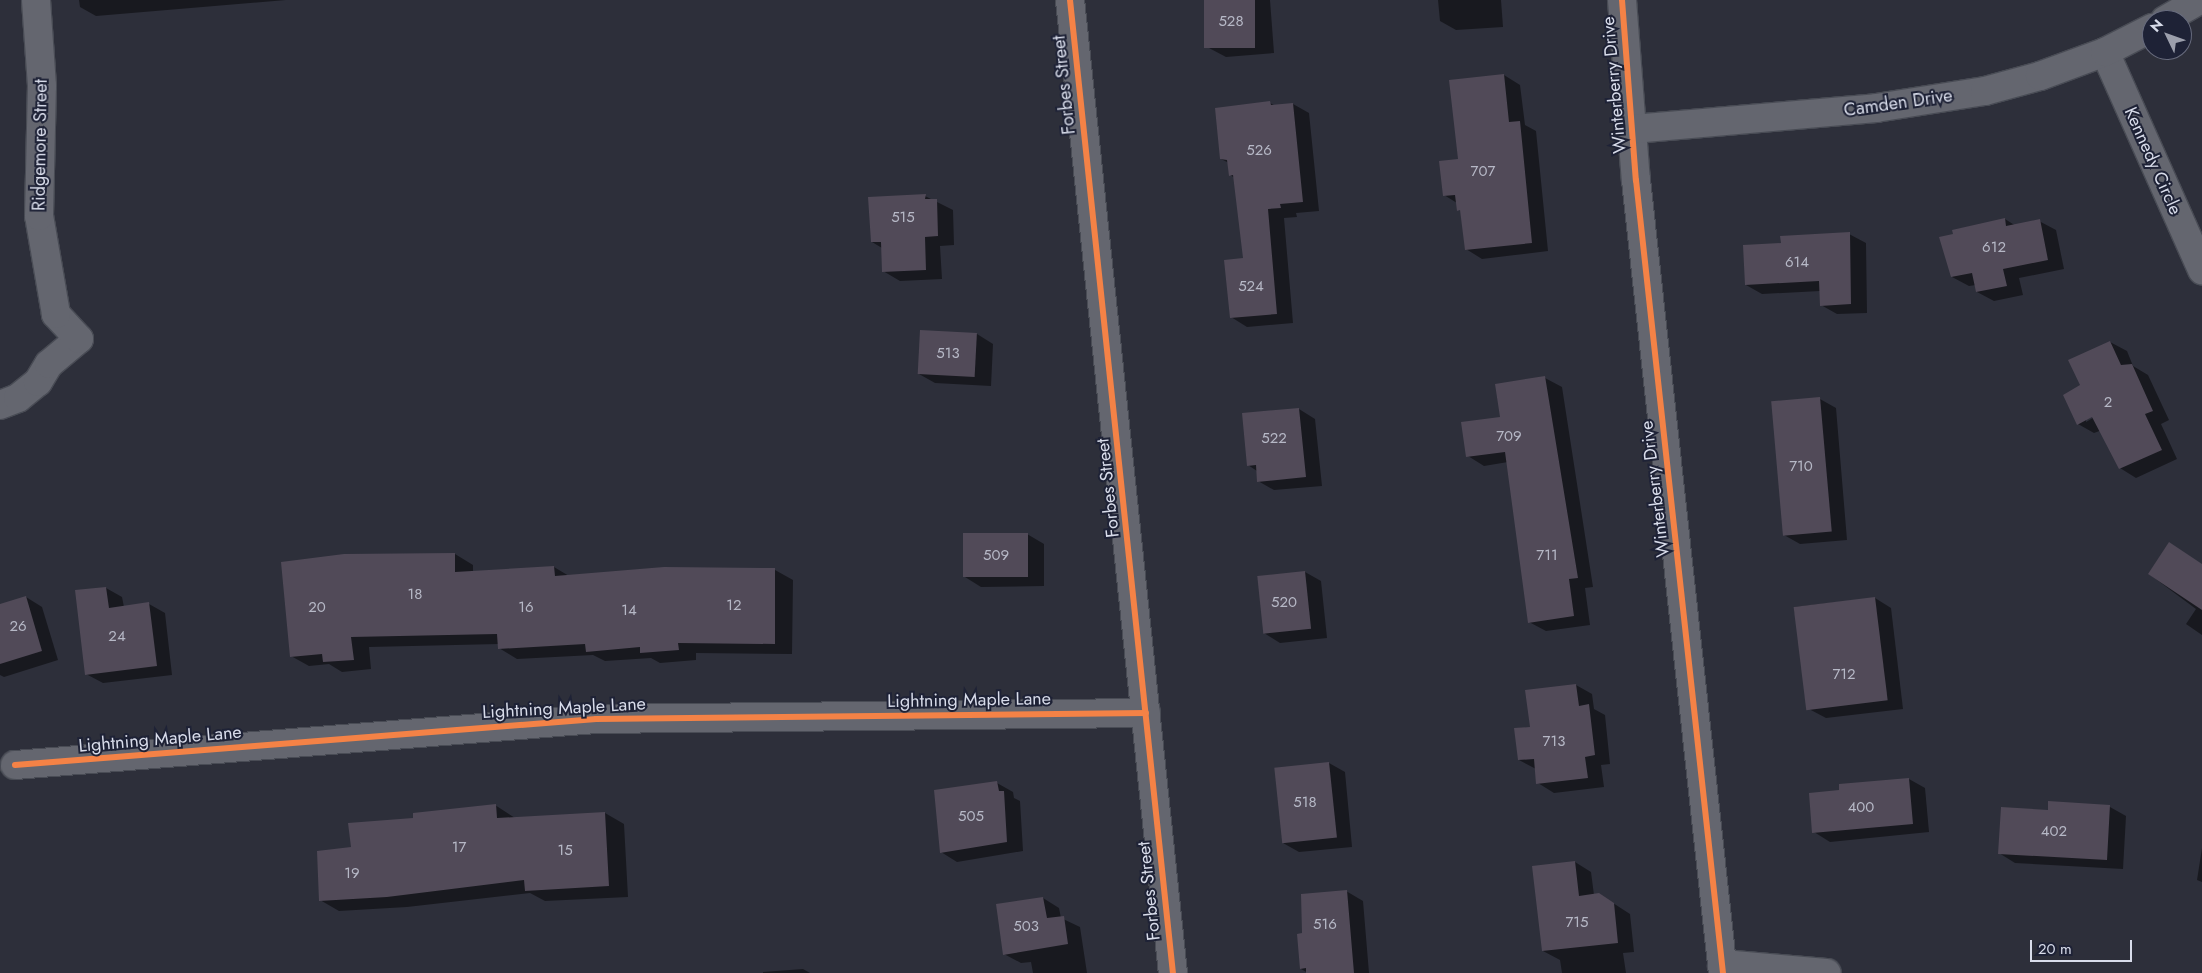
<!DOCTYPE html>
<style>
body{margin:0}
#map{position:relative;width:2202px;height:973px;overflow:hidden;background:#2d2f3a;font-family:Jost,sans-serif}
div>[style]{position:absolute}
.shadow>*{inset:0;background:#0007}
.building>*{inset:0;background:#514a58;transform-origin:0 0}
.roads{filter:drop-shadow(1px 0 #494c55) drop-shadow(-1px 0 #494c55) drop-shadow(0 1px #494c55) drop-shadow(0 -1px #494c55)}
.minor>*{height:28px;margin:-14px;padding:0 14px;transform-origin:14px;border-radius:14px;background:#64666f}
.tertiary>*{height:28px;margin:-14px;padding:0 14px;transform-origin:14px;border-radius:14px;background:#64666f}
.cycleway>*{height:6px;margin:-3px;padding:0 3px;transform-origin:3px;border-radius:3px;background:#f48246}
span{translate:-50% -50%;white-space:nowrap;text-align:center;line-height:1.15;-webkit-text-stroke:4px #1e2236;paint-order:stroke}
.number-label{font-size:15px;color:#b6b8c6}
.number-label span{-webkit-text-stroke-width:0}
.street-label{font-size:18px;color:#d8dcea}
.north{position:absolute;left:2142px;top:10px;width:50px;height:50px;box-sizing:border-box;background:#1e2236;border:1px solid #686c7e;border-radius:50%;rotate:312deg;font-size:14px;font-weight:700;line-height:20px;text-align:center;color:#d8dcea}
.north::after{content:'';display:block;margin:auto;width:18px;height:22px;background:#9c9fac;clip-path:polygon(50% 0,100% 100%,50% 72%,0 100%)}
.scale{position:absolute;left:2030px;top:940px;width:102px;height:22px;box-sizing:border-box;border:2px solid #d8dcea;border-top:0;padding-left:6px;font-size:15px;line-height:18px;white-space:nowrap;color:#d8dcea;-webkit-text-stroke:4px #1e2236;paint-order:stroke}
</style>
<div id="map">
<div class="shadow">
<i style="clip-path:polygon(79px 0,286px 0,96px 16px,80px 7px)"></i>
<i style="clip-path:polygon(1205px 0,1270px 0,1274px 53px,1226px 57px,1209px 48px)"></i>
<i style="clip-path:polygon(1438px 0,1501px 0,1503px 27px,1456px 30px,1440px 21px)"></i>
<i style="clip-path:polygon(1504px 75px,1520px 85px,1525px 125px,1536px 131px,1548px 251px,1482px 259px,1466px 249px,1461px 212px,1457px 203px,1444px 195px)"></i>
<i style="clip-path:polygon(1270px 103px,1276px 106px,1293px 104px,1309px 113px,1319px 211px,1296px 213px,1297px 217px,1284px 218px,1293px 323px,1247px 327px,1231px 317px,1244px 260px,1235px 178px,1230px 175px,1229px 163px,1221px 159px)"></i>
<i style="clip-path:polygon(925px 196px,953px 210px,954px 245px,940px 246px,942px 279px,900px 281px,883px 271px,882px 248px,872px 242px)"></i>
<i style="clip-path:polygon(2005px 219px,2016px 226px,2039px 221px,2056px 230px,2064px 269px,2019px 278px,2023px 295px,1994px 301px,1977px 292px,1976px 285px,1969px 286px,1952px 277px)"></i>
<i style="clip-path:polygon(1849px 234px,1866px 243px,1867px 313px,1837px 314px,1821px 305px,1820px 291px,1762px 294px,1746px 285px,1782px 244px)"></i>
<i style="clip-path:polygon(921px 332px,977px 334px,993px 344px,991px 386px,935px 383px,919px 374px)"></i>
<i style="clip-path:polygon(evenodd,2110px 342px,2127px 351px,2133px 366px,2148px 375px,2169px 420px,2161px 424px,2177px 459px,2136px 478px,2120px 468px,2102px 430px,2094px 433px,2078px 424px,2081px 385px,2110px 342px,2097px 413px,2098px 415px,2086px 422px,2086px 419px,2097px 413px)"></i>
<i style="clip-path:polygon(1545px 378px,1562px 387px,1593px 587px,1585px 588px,1590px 625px,1546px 631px,1529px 622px,1508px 462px,1484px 466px,1468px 456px,1501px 418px)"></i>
<i style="clip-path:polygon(1820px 399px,1836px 408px,1847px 540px,1800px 544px,1784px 535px)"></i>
<i style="clip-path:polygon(1299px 409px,1315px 419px,1322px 486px,1274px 490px,1258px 481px,1257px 471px,1248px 465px,1244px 415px)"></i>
<i style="clip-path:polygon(1027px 534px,1044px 544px,1044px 586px,981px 587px,965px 577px)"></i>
<i style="clip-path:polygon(455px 554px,473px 565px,473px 572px,554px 567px,569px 576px,664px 568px,775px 570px,793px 580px,792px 654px,696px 653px,696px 660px,660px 663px,651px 658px,605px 661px,593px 655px,517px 659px,499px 648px,499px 644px,369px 647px,371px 669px,342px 672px,329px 664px,309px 666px,291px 656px)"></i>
<i style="clip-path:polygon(2202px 564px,2202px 635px,2186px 624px,2196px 609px,2149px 574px)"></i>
<i style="clip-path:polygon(1305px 572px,1321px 581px,1327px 638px,1280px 643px,1264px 633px)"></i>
<i style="clip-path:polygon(106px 588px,122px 597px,124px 607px,149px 604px,165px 613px,172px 675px,103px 683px,86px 674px)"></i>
<i style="clip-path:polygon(26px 597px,42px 607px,58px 660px,4px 677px,0 675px,0 605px)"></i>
<i style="clip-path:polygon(1875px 598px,1891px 608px,1903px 709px,1826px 718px,1809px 709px,1794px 607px)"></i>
<i style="clip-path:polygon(1576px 685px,1592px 694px,1594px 709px,1605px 715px,1610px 764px,1601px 765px,1604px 787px,1554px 793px,1538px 783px,1536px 769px,1519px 760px,1531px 728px)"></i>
<i style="clip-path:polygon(1329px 763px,1345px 772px,1352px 847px,1299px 852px,1283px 843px)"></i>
<i style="clip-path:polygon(1909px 779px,1925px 788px,1929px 832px,1830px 842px,1814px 832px,1840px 791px)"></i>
<i style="clip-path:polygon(997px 783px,1013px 792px,1014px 798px,1020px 801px,1023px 851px,957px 862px,941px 852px)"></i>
<i style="clip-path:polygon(495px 805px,515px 818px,605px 813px,624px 824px,628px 897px,545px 901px,530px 893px,407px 907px,339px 911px,320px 900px,352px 848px,415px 819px)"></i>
<i style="clip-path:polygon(2110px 807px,2126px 816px,2123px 869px,2015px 863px,1999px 853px,2049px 811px)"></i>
<i style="clip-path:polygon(2202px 848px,2202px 882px,2197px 880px)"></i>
<i style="clip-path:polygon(1575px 862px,1591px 872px,1594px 895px,1599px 894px,1630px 914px,1634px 952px,1623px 953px,1626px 973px,1562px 973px,1560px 960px,1543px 951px)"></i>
<i style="clip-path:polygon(1346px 891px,1363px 901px,1369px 973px,1308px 973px,1301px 969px,1303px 934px)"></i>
<i style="clip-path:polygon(1043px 898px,1059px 908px,1061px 918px,1080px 927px,1087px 973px,1033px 973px,1031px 962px,1021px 963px,1004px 954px)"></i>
<i style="clip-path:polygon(803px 969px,810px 973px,763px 973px,763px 972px)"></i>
</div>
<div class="building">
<i style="left:1204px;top:0;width:51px;height:48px"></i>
<i style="clip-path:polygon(1504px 74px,1509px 122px,1520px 121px,1532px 243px,1465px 250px,1460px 210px,1457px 211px,1455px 195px,1443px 196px,1439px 161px,1458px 159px,1449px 80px)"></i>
<i style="clip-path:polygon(1270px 101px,1271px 105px,1293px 103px,1303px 202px,1280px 204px,1281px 208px,1268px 209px,1277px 314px,1230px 318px,1224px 260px,1243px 258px,1233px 175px,1229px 176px,1227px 160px,1220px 159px,1215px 108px)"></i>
<i style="clip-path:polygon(926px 194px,925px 199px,937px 199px,938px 236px,925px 237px,926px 270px,882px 272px,881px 242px,871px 242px,868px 197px)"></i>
<i style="clip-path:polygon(2005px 218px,2006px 226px,2040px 219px,2048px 260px,2003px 269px,2007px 286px,1976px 292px,1972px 273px,1951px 277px,1939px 237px,1953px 234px,1952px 230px)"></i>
<i style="clip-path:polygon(1850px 232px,1851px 304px,1820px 306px,1819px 281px,1745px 285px,1743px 245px,1781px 243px,1780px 236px)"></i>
<i style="left:920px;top:330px;width:57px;height:44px;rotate:3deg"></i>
<i style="clip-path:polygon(2110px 341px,2121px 365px,2132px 364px,2153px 411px,2145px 414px,2162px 450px,2119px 469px,2092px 417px,2077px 425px,2063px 395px,2080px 385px,2068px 360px)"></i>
<i style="clip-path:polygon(1545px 376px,1578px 578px,1569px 579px,1574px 616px,1528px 623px,1505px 452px,1466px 457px,1461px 422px,1500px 417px,1495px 384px)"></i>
<i style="left:1820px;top:397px;width:135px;height:49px;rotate:85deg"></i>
<i style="clip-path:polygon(1299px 408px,1306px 477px,1257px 482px,1256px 465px,1247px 466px,1242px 413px)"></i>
<i style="left:1028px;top:533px;width:44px;height:65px;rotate:90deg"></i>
<i style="clip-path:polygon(2169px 542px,2202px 564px,2202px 610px,2148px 574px)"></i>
<i style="clip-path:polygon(455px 553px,455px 572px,554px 566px,555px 576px,664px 567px,775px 568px,775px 644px,678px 643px,679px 650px,640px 653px,640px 647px,586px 652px,585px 644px,498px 649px,497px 634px,351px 637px,354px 660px,323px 662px,322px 654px,290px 657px,281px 562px,344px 554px)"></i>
<i style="left:1305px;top:571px;width:58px;height:48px;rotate:84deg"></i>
<i style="clip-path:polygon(106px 587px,109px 608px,149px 602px,157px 666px,85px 675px,75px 590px)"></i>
<i style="clip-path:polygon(26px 596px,42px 651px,0 664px,0 604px)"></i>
<i style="left:1875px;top:597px;width:104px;height:82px;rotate:83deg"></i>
<i style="clip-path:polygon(1576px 684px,1579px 706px,1589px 704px,1595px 755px,1585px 757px,1588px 778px,1536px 784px,1534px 759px,1518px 760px,1514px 728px,1530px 727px,1525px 690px)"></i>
<i style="left:1329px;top:762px;width:76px;height:55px;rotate:84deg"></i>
<i style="clip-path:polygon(1909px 778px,1913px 824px,1812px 833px,1809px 793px,1839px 790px,1839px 784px)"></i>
<i style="clip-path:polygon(997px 781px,999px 791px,1004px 791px,1007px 842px,940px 853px,934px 790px)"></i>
<i style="clip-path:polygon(2048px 801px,2110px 805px,2107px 860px,1998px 854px,2001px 807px,2048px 810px)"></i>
<i style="clip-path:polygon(496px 804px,497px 818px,605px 812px,609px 886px,525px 891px,524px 880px,387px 897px,319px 901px,317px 851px,351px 847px,348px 823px,413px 818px,413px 813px)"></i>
<i style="clip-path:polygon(1575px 861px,1579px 896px,1599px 893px,1614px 903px,1618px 943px,1542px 951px,1532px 866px)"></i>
<i style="clip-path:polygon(1347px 890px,1354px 973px,1306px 973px,1306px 968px,1300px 969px,1297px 934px,1302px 933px,1301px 894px)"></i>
<i style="clip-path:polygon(1043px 897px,1047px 918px,1064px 916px,1068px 944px,1003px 955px,996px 904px)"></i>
</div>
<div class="roads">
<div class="minor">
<i style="left:1622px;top:0;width:181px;rotate:85.6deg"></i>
<i style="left:1636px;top:180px;width:798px;rotate:83.74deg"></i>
<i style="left:2165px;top:20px;width:39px;rotate:-30deg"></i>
<i style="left:2105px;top:52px;width:239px;rotate:66deg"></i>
<i style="left:1633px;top:129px;width:244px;rotate:-4.9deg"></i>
<i style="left:1876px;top:108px;width:110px;rotate:-8.9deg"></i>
<i style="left:1985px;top:91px;width:57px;rotate:-15.3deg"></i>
<i style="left:2040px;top:76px;width:69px;rotate:-20.3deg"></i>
<i style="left:2105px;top:52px;width:53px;rotate:-27.1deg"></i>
<i style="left:0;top:405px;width:19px;rotate:-21deg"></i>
<i style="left:18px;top:398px;width:26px;rotate:-39deg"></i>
<i style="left:38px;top:382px;width:21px;rotate:-59deg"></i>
<i style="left:49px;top:364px;width:39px;rotate:-40deg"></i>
<i style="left:79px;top:339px;width:34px;rotate:-133deg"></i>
<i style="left:56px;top:314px;width:99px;rotate:-99.8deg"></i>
<i style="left:39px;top:216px;width:130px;rotate:-88.7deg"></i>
<i style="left:42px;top:86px;width:86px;rotate:-94deg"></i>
<i style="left:15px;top:765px;width:583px;rotate:-4.53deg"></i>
<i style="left:596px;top:719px;width:550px;rotate:-0.63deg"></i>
<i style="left:1722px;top:964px;width:105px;rotate:4.9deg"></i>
</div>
<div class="tertiary">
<i style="left:1070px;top:0;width:978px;rotate:83.96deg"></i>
</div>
</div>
<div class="cycleway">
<i style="left:1070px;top:0;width:978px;rotate:83.96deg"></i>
<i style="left:1622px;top:0;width:181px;rotate:85.6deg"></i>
<i style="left:1636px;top:180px;width:798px;rotate:83.74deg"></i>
<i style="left:15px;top:765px;width:583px;rotate:-4.53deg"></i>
<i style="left:596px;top:719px;width:550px;rotate:-0.63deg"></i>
</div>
<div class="number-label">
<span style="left:1231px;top:22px">528</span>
<span style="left:1259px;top:151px">526</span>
<span style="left:1483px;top:172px">707</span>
<span style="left:903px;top:218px">515</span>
<span style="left:1994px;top:248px">612</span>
<span style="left:1797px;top:263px">614</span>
<span style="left:1251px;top:287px">524</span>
<span style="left:948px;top:354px">513</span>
<span style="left:2108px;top:403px">2</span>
<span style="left:1509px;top:437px">709</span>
<span style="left:1274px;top:439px">522</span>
<span style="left:1801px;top:467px">710</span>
<span style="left:996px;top:556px">509</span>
<span style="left:1547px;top:556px">711</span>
<span style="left:415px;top:595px">18</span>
<span style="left:1284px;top:603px">520</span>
<span style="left:734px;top:606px">12</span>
<span style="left:317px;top:608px">20</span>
<span style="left:526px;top:608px">16</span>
<span style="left:629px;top:611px">14</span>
<span style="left:18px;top:627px">26</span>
<span style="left:117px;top:637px">24</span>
<span style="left:1844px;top:675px">712</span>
<span style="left:1554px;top:742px">713</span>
<span style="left:1305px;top:803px">518</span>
<span style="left:1861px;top:808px">400</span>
<span style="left:971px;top:817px">505</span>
<span style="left:2054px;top:832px">402</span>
<span style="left:459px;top:848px">17</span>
<span style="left:565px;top:851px">15</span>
<span style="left:352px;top:874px">19</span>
<span style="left:1577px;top:923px">715</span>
<span style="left:1325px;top:925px">516</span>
<span style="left:1026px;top:927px">503</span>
</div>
<div class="street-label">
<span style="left:1064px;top:85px;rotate:-96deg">Forbes Street</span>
<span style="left:1614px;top:85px;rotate:-95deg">Winterberry Drive</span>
<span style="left:1898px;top:103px;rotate:-8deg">Camden Drive</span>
<span style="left:40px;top:145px;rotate:-89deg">Ridgemore Street</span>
<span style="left:2153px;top:161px;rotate:66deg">Kennedy Circle</span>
<span style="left:1108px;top:488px;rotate:-96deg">Forbes Street</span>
<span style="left:1655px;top:489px;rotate:-97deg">Winterberry Drive</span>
<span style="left:969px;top:700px;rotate:-1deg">Lightning Maple Lane</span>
<span style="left:564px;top:708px;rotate:-3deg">Lightning Maple Lane</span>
<span style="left:160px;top:739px;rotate:-5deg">Lightning Maple Lane</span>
<span style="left:1149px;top:891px;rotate:-96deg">Forbes Street</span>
</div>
<div class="north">N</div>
<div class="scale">20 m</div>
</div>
